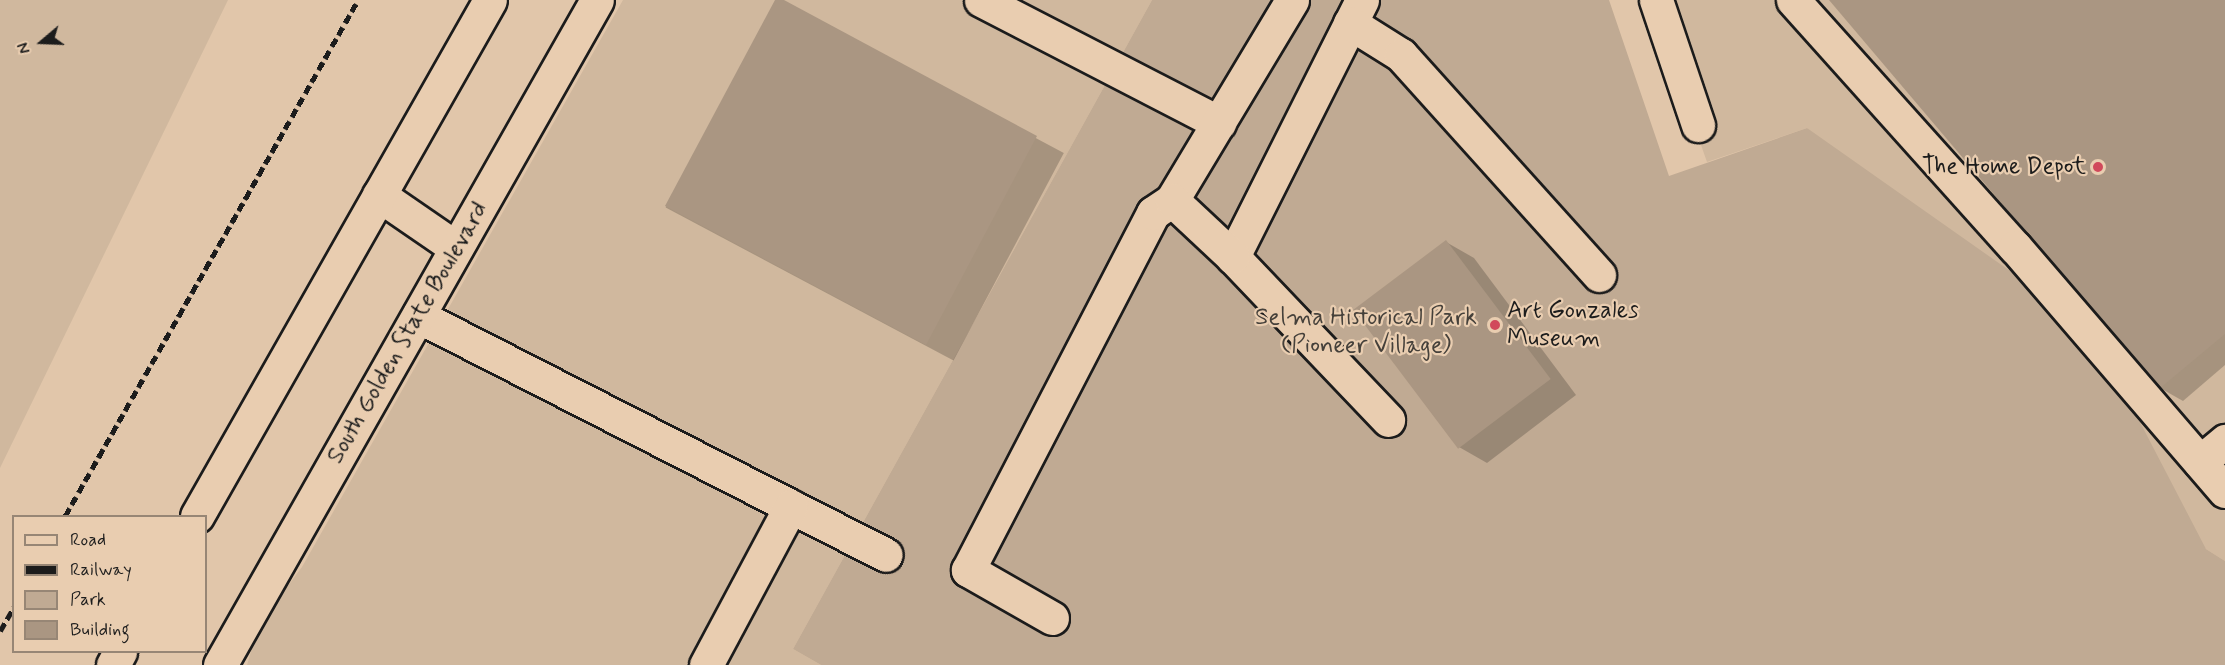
<!DOCTYPE html>
<style>
body{margin:0}
#map{position:relative;width:2225px;height:665px;overflow:hidden;background:#e1c6aa;font-family:Mynerve,sans-serif}
div>[style]{position:absolute}
.built>*{inset:0;background:#d0b89e}
.green>*{inset:0;background:#c0aa93}
.shadow>*{inset:0;background:#0003;transform-origin:0 0}
.building>*{inset:0;background:#aa9682;transform-origin:0 0}
.roads{filter:drop-shadow(2px 0 #1c1c1c) drop-shadow(-2px 0 #1c1c1c) drop-shadow(0 2px #1c1c1c) drop-shadow(0 -2px #1c1c1c)}
.minor>*{height:33px;margin:-16.5px;padding:0 16.5px;transform-origin:16.5px;border-radius:16.5px;background:#e9cdb0}
.major>*{height:33px;margin:-16.5px;padding:0 16.5px;transform-origin:16.5px;border-radius:16.5px;background:#e9cdb0}
.rail>*{height:4.5px;margin-top:-2.25px;transform-origin:0;background:repeating-linear-gradient(90deg,#1c1c1c 0 9px,transparent 0 13.5px)}
.dots>*{width:16px;height:16px;translate:-50% -50%;box-sizing:border-box;border:3px solid #e9cdb0;border-radius:50%}
span{translate:-50% -50%;white-space:nowrap;text-align:center;line-height:1.15;-webkit-text-stroke:4.5px #e9cdb0;paint-order:stroke}
.poi-label{font-size:24px;color:#1c1c1c}
.right{translate:-100% -50%;text-align:right}
.left{translate:0 -50%;text-align:left}
.park-label{font-size:24px;color:#45403a}
.street-label{font-size:24px;color:#1c1c1c}
.legend{position:absolute;left:12px;top:515px;width:195px;height:138px;box-sizing:border-box;background:#e9cdb0;border:2px solid #978675;margin:0;padding:8px 10px;list-style:none;font-size:18px;color:#1c1c1c}
.legend li{display:flex;align-items:center;gap:12px;height:30px}
.legend b{width:30px;border:2px solid #978675}
.north{position:absolute;left:12px;top:12px;width:60px;height:60px;-webkit-text-stroke:4px #e9cdb0;paint-order:stroke;rotate:251deg;font-size:16px;font-weight:700;line-height:24px;text-align:center;color:#1c1c1c}
.north::after{content:'';display:block;margin:auto;width:21px;height:27px;background:#1c1c1c;clip-path:polygon(50% 0,100% 100%,50% 72%,0 100%)}
</style>
<div id="map">
<div class="built">
<i style="clip-path:polygon(0 0,228px 0,0 468px)"></i>
<i style="clip-path:polygon(623px 0,1152px 0,793px 649px,821px 665px,247px 665px,259px 624px,302px 567px)"></i>
<i style="clip-path:polygon(1650px 0,2225px 0,2225px 561px,2206px 549px,1807px 128px,1707px 162px)"></i>
</div>
<div class="green">
<i style="clip-path:polygon(1152px 0,1609px 0,1669px 176px,1807px 128px,2091px 328px,2206px 549px,2225px 561px,2225px 665px,821px 665px,793px 649px)"></i>
</div>
<div class="shadow">
<i style="left:776px;top:0;width:326px;height:235px;rotate:28deg"></i>
<i style="clip-path:polygon(1831px 0,2225px 0,2225px 365px,2183px 401px,2160px 388px)"></i>
<i style="clip-path:polygon(1446px 242px,1474px 258px,1576px 395px,1487px 463px,1459px 447px)"></i>
</div>
<div class="building">
<i style="clip-path:polygon(775px 0,784px 0,1037px 136px,926px 345px,665px 206px)"></i>
<i style="clip-path:polygon(1829px 0,2225px 0,2225px 334px,2159px 389px)"></i>
<i style="left:1446px;top:240px;width:174px;height:116px;rotate:53deg"></i>
</div>
<div class="roads">
<div class="minor">
<i style="left:981px;top:0;width:268px;rotate:27.3deg"></i>
<i style="left:1362px;top:0;width:288px;rotate:116.7deg"></i>
<i style="left:1233px;top:257px;width:225px;rotate:46.4deg"></i>
<i style="left:1656px;top:0;width:132px;rotate:71.4deg"></i>
<i style="left:1793px;top:0;width:332px;rotate:48.1deg"></i>
<i style="left:2015px;top:247px;width:322px;rotate:49.3deg"></i>
<i style="left:1350px;top:23px;width:60px;rotate:32.1deg"></i>
<i style="left:1401px;top:55px;width:296px;rotate:48deg"></i>
<i style="left:379px;top:195px;width:93px;rotate:34.5deg"></i>
<i style="left:1172px;top:200px;width:233px;rotate:-59deg"></i>
<i style="left:418px;top:316px;width:525px;rotate:27.05deg"></i>
<i style="left:2200px;top:462px;width:33px;rotate:-40deg"></i>
<i style="left:1052px;top:618px;width:97px;rotate:-150.3deg"></i>
<i style="left:968px;top:570px;width:402px;rotate:-62.6deg"></i>
<i style="left:1153px;top:213px;width:23px;rotate:-34deg"></i>
<i style="left:1172px;top:200px;width:83px;rotate:43.1deg"></i>
<i style="left:706px;top:665px;width:180px;rotate:-61.9deg"></i>
</div>
<div class="major">
<i style="left:197px;top:516px;width:593px;rotate:-60.41deg"></i>
<i style="left:113px;top:665px;width:15px;rotate:-62deg"></i>
<i style="left:220px;top:665px;width:764px;rotate:-60.45deg"></i>
</div>
</div>
<div class="rail">
<i style="left:65px;top:516px;width:593px;rotate:-60.41deg"></i>
<i style="left:0;top:631px;width:28px;rotate:-60deg"></i>
</div>
<div class="dots">
<i style="left:2098px;top:167px;background:#d1495b"></i>
<i style="left:1495px;top:325px;background:#d1495b"></i>
</div>
<div class="poi-label">
<span class="right" style="left:2086px;top:167px">The Home Depot</span>
<span class="left" style="left:1507px;top:325px">Art Gonzales<br>Museum</span>
</div>
<div class="park-label">
<span style="left:1366px;top:332px">Selma Historical Park<br>(Pioneer Village)</span>
</div>
<div class="street-label">
<span style="left:408px;top:333px;rotate:-60deg">South Golden State Boulevard</span>
</div>
<ul class="legend">
<li><b style="height:8px;background:#e9cdb0"></b>Road</li>
<li><b style="height:8px;background:#1c1c1c"></b>Railway</li>
<li><b style="height:16px;background:#c0aa93"></b>Park</li>
<li><b style="height:16px;background:#aa9682"></b>Building</li>
</ul>
<div class="north">N</div>
</div>
